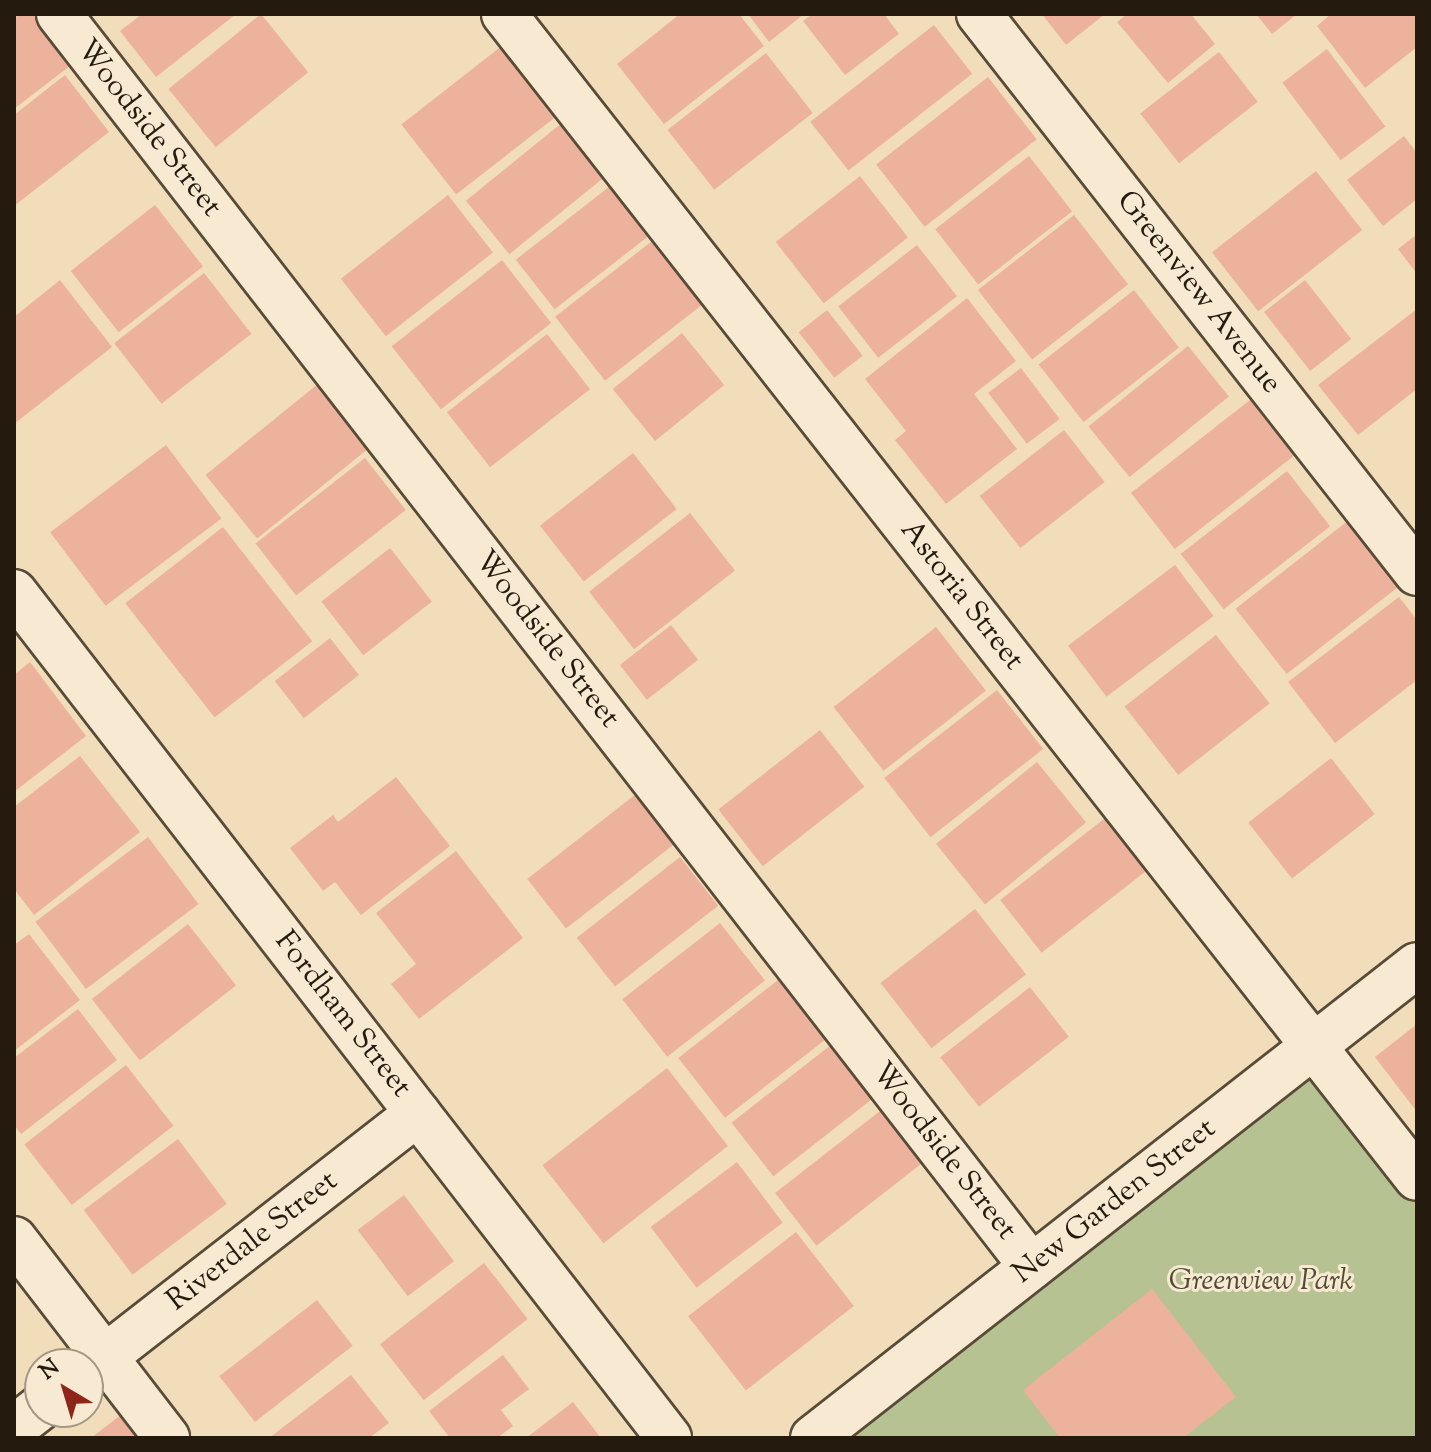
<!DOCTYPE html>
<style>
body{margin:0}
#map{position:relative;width:1431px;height:1452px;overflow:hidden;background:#f2ddba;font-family:"Sorts Mill Goudy",serif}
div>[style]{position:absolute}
.green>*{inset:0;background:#b7c292}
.building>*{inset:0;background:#ecb29b;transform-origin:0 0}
.roads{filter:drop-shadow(2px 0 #584b38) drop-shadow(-2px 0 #584b38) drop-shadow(0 2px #584b38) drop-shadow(0 -2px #584b38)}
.minor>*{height:44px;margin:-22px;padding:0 22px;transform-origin:22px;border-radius:22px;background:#f7e9d2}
span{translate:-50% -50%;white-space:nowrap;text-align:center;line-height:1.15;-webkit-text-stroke:6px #f7e9d2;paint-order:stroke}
.street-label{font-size:30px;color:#241a0d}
.park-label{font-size:30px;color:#504c35;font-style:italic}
.frame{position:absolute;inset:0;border:16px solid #241a0d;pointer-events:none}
.north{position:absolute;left:24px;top:1348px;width:80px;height:80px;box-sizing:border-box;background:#f7e9d2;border:2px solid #a39683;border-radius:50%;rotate:322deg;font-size:22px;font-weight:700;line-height:32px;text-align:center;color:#241a0d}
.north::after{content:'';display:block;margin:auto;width:28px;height:36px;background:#8f2418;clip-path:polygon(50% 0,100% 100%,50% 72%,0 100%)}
</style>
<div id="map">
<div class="green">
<i style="clip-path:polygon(1299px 1055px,1417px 1204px,1417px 1438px,799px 1438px)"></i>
</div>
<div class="building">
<i style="clip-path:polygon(20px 14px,58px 14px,88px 52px,14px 109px,14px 18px)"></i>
<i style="clip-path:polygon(142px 14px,236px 14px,156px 77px,120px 31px)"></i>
<i style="left:261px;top:14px;width:75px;height:119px;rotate:51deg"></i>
<i style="clip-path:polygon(680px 14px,739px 14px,764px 46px,664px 124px,617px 64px)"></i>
<i style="clip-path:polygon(748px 14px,804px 14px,769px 42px)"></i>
<i style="clip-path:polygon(812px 14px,884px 14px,899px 34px,845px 75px,803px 21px)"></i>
<i style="clip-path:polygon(1042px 14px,1105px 14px,1066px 45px)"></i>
<i style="clip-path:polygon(1127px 14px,1191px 14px,1215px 44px,1168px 83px,1117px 22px)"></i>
<i style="clip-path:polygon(1256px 14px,1297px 14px,1272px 34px)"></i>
<i style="clip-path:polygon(1331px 14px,1415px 14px,1417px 47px,1365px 88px,1317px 26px)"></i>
<i style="left:934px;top:25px;width:62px;height:157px;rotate:52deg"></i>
<i style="left:503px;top:45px;width:89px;height:129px;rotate:52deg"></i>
<i style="left:1327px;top:49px;width:97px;height:56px;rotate:53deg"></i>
<i style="left:1219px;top:52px;width:63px;height:100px;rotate:52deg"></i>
<i style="left:766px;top:53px;width:76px;height:125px;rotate:52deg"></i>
<i style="clip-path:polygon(65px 75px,109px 132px,14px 206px,14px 115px)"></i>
<i style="left:988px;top:77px;width:79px;height:142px;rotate:52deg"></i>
<i style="left:563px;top:122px;width:69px;height:125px;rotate:51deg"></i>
<i style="clip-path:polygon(1404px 136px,1417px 153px,1417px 199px,1383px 226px,1347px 180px)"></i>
<i style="left:1029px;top:156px;width:70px;height:119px;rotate:52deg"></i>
<i style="left:1316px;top:171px;width:75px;height:132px;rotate:52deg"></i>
<i style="left:623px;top:176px;width:63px;height:136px;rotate:52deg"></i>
<i style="left:860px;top:176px;width:78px;height:107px;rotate:52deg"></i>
<i style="left:448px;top:195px;width:73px;height:136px;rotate:52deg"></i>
<i style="left:155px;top:205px;width:78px;height:107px;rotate:52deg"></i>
<i style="left:1074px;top:215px;width:88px;height:122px;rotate:52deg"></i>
<i style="clip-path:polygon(1417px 234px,1417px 274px,1398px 249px)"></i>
<i style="left:656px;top:238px;width:81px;height:128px;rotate:52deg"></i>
<i style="left:917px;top:245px;width:65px;height:100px;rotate:52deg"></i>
<i style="left:502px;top:260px;width:80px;height:140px;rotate:52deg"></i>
<i style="left:204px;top:273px;width:77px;height:114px;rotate:52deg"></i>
<i style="clip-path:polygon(60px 280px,112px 347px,14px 424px,14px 317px)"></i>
<i style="left:1305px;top:280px;width:75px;height:52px;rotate:52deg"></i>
<i style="left:1134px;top:290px;width:73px;height:121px;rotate:52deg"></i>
<i style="clip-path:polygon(967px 298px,1016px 361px,974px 394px,1017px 449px,946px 504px,895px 440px,906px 431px,865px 379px)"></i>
<i style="clip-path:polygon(1417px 309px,1417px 389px,1358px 435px,1318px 385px)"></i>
<i style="left:827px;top:310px;width:58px;height:36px;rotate:52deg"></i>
<i style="left:682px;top:333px;width:67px;height:89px;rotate:51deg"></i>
<i style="left:547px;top:334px;width:70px;height:127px;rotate:52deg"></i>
<i style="left:1188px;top:346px;width:65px;height:128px;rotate:51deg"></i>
<i style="left:1021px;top:368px;width:64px;height:41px;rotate:53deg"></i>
<i style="left:319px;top:383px;width:82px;height:146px;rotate:51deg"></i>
<i style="left:1250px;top:400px;width:71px;height:151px;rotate:52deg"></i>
<i style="left:1064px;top:430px;width:66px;height:107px;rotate:52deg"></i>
<i style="left:166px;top:445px;width:92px;height:145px;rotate:53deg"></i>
<i style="left:633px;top:453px;width:71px;height:118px;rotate:52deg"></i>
<i style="left:365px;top:458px;width:66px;height:139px;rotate:52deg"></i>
<i style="left:1287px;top:471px;width:70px;height:135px;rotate:52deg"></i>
<i style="left:690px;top:513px;width:73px;height:128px;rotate:52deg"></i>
<i style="left:1349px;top:520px;width:83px;height:144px;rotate:52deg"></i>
<i style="left:223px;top:527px;width:145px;height:124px;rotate:52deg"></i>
<i style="left:390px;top:548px;width:68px;height:87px;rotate:52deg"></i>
<i style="left:1175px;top:565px;width:64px;height:134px;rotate:53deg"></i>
<i style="clip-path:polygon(1399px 597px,1417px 620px,1417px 680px,1335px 743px,1288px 682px)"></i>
<i style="left:671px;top:625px;width:44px;height:65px;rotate:52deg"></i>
<i style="left:936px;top:627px;width:81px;height:130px;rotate:52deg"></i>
<i style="left:1216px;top:635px;width:87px;height:116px;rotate:52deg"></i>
<i style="left:330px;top:638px;width:47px;height:70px;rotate:52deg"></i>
<i style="clip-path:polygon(30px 662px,86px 736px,14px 792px,14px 675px)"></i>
<i style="left:997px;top:690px;width:75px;height:143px;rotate:52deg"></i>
<i style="left:820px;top:730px;width:72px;height:129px;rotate:52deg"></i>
<i style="clip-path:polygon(80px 756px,140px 832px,34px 915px,14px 889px,14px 807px)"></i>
<i style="left:1331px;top:758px;width:71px;height:105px;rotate:52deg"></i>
<i style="left:1037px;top:762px;width:78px;height:130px;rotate:51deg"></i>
<i style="clip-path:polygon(396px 777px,450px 846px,361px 915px,335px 882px,323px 891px,290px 848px,333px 815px,338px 822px)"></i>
<i style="left:636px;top:794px;width:63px;height:138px;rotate:52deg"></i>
<i style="left:1109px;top:815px;width:67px;height:138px;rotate:52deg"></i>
<i style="left:148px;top:837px;width:84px;height:141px;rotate:53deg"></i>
<i style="clip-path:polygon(456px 851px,523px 938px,419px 1019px,391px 984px,416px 964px,376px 913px)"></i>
<i style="left:680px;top:857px;width:62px;height:131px;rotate:52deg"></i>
<i style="left:975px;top:909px;width:83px;height:120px;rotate:52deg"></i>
<i style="left:720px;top:923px;width:73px;height:124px;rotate:52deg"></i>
<i style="left:188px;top:924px;width:78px;height:122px;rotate:52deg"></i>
<i style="clip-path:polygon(29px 934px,80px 1000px,14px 1051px,14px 945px)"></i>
<i style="left:787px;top:973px;width:76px;height:138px;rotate:52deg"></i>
<i style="left:1030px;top:987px;width:63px;height:114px;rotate:52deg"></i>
<i style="clip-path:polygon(78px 1009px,117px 1060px,21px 1134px,14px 1125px,14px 1058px)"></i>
<i style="clip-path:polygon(1417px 1024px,1417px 1112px,1375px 1057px)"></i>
<i style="left:845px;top:1034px;width:68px;height:144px;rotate:52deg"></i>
<i style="left:126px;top:1065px;width:77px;height:129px;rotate:52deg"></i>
<i style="left:667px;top:1068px;width:99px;height:158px;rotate:52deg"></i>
<i style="left:880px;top:1111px;width:67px;height:133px;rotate:52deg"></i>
<i style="left:178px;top:1139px;width:81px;height:118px;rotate:53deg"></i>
<i style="left:737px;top:1162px;width:76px;height:108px;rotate:53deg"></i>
<i style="left:404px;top:1195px;width:83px;height:58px;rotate:53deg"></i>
<i style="left:796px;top:1232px;width:94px;height:137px;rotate:52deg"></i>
<i style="left:484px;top:1263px;width:71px;height:132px;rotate:52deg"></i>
<i style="clip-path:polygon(1152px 1289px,1236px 1397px,1183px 1438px,1060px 1438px,1023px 1390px)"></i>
<i style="left:317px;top:1300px;width:58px;height:124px;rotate:52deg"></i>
<i style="clip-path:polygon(503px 1355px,529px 1389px,501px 1410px,513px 1426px,497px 1438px,450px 1438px,429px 1411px)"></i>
<i style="clip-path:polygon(351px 1375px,389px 1423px,369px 1438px,269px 1438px)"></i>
<i style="clip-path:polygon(573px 1402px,601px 1438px,526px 1438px)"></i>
<i style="clip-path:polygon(122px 1414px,141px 1438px,91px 1438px)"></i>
</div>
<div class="roads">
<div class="minor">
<i style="left:59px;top:14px;width:1586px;rotate:52.17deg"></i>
<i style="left:504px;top:14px;width:1479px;rotate:51.89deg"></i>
<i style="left:979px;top:14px;width:710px;rotate:51.92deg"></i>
<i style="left:14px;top:592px;width:1070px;rotate:52.25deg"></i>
<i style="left:14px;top:1239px;width:251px;rotate:52.4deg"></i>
<i style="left:88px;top:1370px;width:418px;rotate:-37.9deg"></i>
<i style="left:14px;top:1428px;width:33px;rotate:-38deg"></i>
<i style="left:813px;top:1438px;width:767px;rotate:-38.06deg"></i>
</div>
</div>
<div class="street-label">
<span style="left:148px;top:129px;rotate:52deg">Woodside Street</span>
<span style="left:1198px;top:293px;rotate:52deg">Greenview Avenue</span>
<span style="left:961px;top:596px;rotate:52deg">Astoria Street</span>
<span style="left:546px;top:640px;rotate:52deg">Woodside Street</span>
<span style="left:342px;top:1015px;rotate:52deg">Fordham Street</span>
<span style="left:943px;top:1152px;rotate:52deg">Woodside Street</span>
<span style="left:1115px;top:1202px;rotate:-38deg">New Garden Street</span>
<span style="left:253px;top:1242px;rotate:-38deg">Riverdale Street</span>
</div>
<div class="park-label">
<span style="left:1261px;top:1282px">Greenview Park</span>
</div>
<div class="frame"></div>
<div class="north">N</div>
</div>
